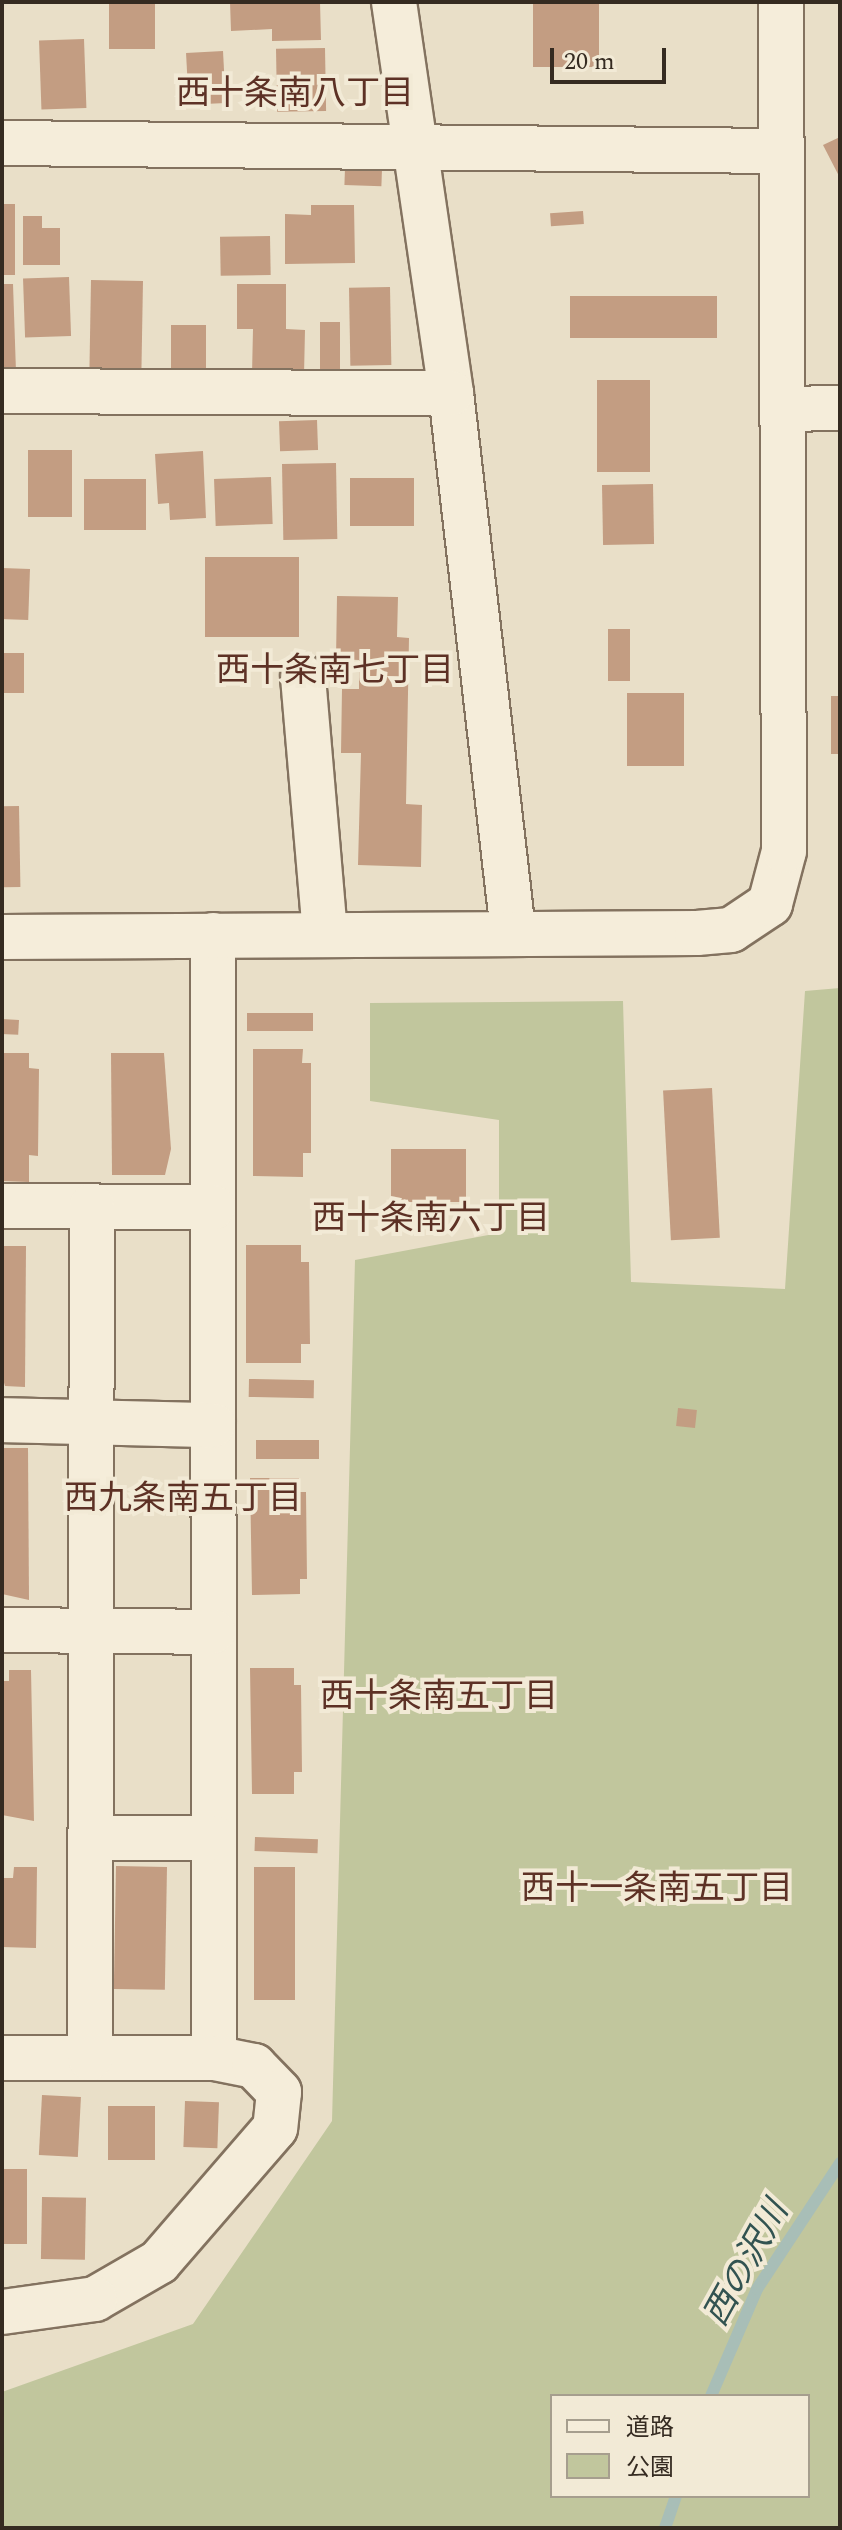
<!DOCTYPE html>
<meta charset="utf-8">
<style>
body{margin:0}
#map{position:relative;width:842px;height:2530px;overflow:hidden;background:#e9dfc8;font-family:Spectral,"Noto Sans JP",serif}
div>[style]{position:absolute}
.green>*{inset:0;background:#c1c69d}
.stream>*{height:12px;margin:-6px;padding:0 6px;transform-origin:6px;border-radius:6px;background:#a8beb7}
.building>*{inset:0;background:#c39d82;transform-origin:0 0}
.roads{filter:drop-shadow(2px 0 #83725f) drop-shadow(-2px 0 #83725f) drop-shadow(0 2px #83725f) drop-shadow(0 -2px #83725f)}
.minor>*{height:44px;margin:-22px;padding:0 22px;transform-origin:22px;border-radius:22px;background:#f5edda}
span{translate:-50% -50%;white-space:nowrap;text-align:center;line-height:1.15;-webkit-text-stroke:8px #f2ead6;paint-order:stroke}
.neighbourhood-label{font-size:34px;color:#5d3125}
.water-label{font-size:34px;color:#325351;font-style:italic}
.frame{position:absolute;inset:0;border:4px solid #352b21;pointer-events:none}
.legend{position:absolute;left:550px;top:2394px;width:260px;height:104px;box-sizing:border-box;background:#f2ead6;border:2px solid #a69e8e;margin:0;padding:10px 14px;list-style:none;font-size:24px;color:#352b21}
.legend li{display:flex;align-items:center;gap:16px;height:40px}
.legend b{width:40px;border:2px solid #a69e8e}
.scale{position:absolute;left:550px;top:48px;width:116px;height:36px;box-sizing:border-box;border:4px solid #352b21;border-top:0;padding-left:10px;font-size:24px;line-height:28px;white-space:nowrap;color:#352b21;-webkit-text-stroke:6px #f2ead6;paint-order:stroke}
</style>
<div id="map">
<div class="green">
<i style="clip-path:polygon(evenodd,840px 988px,840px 2528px,2px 2528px,2px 2392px,193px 2324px,332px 2121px,355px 1260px,499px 1233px,499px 1120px,370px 1101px,370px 1003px,623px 1001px,631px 1282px,785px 1289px,805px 991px,840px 988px,552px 2396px,808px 2396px,808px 2496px,552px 2496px,552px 2396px)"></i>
</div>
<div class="stream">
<i style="left:711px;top:2396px;width:116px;rotate:-66.7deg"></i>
<i style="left:757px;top:2289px;width:151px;rotate:-56.6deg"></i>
<i style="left:665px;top:2528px;width:34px;rotate:-71deg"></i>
</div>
<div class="building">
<i style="left:109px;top:2px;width:46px;height:47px"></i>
<i style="clip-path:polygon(230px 2px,320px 2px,321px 40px,272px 41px,272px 29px,231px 31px)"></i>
<i style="left:533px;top:2px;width:66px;height:65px"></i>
<i style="left:84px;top:39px;width:69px;height:45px;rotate:88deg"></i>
<i style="left:325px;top:48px;width:63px;height:49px;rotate:89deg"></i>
<i style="left:223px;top:51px;width:52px;height:37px;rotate:87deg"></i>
<i style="clip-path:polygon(840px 137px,840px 178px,823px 145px)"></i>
<i style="left:345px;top:168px;width:37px;height:17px;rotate:2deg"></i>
<i style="left:2px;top:204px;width:13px;height:71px"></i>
<i style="clip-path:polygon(311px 205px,354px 205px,355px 263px,285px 264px,285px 214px,311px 215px)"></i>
<i style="left:583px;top:211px;width:13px;height:33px;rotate:86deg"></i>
<i style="clip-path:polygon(23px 216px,42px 216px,42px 228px,60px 228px,60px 265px,23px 265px)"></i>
<i style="left:270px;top:236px;width:39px;height:50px;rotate:89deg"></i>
<i style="left:69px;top:277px;width:59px;height:46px;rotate:88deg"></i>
<i style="left:91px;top:280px;width:52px;height:89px;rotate:1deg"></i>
<i style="clip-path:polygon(2px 284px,13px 284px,16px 372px,2px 372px)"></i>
<i style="clip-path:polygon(237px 284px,286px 284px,286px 329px,305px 330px,304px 375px,252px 374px,253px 329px,237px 329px)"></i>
<i style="left:390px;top:287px;width:78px;height:41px;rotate:89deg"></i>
<i style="left:570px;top:296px;width:147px;height:42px"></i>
<i style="left:320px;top:322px;width:20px;height:53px"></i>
<i style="left:171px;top:325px;width:35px;height:49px"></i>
<i style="left:597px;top:380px;width:53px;height:92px"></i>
<i style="left:317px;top:420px;width:30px;height:38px;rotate:88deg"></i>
<i style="left:28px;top:450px;width:44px;height:67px"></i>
<i style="clip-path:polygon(203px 451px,206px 518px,170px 520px,169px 503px,158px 504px,155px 454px)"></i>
<i style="left:336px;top:463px;width:76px;height:54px;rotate:89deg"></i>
<i style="left:271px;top:477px;width:47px;height:57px;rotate:88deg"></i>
<i style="left:350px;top:478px;width:64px;height:48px"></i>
<i style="left:84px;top:479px;width:62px;height:51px"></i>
<i style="left:653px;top:484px;width:60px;height:51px;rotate:89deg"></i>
<i style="left:205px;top:557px;width:94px;height:80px"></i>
<i style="left:2px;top:568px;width:28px;height:51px;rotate:2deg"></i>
<i style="clip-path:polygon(337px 596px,398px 597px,397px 637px,409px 638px,406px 804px,422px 805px,421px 867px,358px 865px,361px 753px,341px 753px,342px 689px,359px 689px,359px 660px,336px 659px)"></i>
<i style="left:608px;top:629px;width:22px;height:52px"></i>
<i style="left:2px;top:653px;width:22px;height:40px"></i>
<i style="left:627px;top:693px;width:57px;height:73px"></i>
<i style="left:831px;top:696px;width:9px;height:58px"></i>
<i style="left:19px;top:806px;width:81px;height:17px;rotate:89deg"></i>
<i style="left:247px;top:1013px;width:66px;height:18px"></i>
<i style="left:2px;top:1019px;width:17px;height:15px;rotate:3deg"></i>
<i style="clip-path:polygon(253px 1049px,303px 1049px,302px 1063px,311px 1063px,311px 1153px,303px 1153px,303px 1177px,253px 1176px)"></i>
<i style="clip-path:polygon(2px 1053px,29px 1053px,29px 1068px,39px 1069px,38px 1156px,29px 1155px,29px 1182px,2px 1181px)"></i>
<i style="clip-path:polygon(111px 1053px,164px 1053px,171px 1149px,165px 1175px,112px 1175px)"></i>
<i style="left:712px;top:1088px;width:150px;height:49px;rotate:87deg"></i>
<i style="left:391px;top:1149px;width:75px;height:53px"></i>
<i style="clip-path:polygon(246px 1245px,301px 1245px,301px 1262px,309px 1262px,310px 1344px,301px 1344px,301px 1363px,246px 1363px)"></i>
<i style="clip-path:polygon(2px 1246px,26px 1246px,25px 1387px,5px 1386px,2px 1376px)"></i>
<i style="left:249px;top:1379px;width:65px;height:18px;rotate:1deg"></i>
<i style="left:678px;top:1408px;width:19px;height:18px;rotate:6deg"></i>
<i style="left:256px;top:1440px;width:63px;height:19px"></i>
<i style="clip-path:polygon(4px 1448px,28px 1448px,29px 1600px,2px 1594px)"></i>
<i style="clip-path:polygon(250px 1478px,299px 1478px,299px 1492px,306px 1492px,307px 1579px,300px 1579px,300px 1594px,252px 1595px)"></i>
<i style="clip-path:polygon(250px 1668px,294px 1668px,294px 1685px,301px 1685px,302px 1772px,294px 1772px,294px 1794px,252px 1794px)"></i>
<i style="clip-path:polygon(9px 1670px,31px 1670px,34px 1821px,2px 1815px,2px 1681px,9px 1681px)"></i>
<i style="left:255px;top:1837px;width:63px;height:14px;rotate:2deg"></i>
<i style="left:116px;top:1866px;width:51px;height:123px;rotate:1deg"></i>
<i style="clip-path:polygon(14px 1867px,37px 1867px,36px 1948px,2px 1947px,2px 1878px,13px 1878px)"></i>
<i style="left:254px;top:1867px;width:41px;height:133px"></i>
<i style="left:42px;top:2095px;width:39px;height:60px;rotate:3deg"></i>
<i style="left:185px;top:2101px;width:34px;height:46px;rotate:2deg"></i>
<i style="left:108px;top:2106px;width:47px;height:54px"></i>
<i style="left:2px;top:2169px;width:25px;height:75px"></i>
<i style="left:42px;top:2197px;width:44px;height:62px;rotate:1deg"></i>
</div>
<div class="roads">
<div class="minor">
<i style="left:394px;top:2px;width:395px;rotate:81.7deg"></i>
<i style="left:451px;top:393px;width:542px;rotate:83.43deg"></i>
<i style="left:2px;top:143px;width:780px;rotate:0.59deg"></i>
<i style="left:2px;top:391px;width:449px;rotate:0.3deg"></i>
<i style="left:783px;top:409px;width:57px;rotate:-1deg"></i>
<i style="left:303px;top:677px;width:257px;rotate:85.1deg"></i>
<i style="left:213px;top:935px;width:1123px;rotate:89.95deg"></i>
<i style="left:2px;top:937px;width:695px;rotate:-0.33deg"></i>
<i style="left:697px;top:933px;width:34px;rotate:-5deg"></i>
<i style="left:731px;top:930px;width:47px;rotate:-33.7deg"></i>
<i style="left:770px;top:904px;width:55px;rotate:-75.2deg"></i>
<i style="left:784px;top:851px;width:849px;rotate:-90.2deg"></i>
<i style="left:2px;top:1206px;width:211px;rotate:0.3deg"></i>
<i style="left:2px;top:1420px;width:211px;rotate:1.4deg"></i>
<i style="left:2px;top:1630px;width:211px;rotate:0.5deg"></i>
<i style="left:90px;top:1838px;width:124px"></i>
<i style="left:2px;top:2058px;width:212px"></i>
<i style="left:214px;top:2058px;width:41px;rotate:11.3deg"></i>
<i style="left:254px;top:2066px;width:36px;rotate:46deg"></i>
<i style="left:279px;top:2092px;width:36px;rotate:96deg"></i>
<i style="left:275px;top:2128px;width:177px;rotate:130.9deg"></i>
<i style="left:159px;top:2262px;width:74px;rotate:150deg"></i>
<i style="left:95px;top:2299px;width:94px;rotate:172deg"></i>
<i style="left:90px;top:2058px;width:852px;rotate:-89.87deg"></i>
</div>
</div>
<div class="neighbourhood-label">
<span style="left:295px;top:95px">西十条南八丁目</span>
<span style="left:335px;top:672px">西十条南七丁目</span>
<span style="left:431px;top:1220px">西十条南六丁目</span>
<span style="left:183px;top:1500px">西九条南五丁目</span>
<span style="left:439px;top:1698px">西十条南五丁目</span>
<span style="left:657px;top:1890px">西十一条南五丁目</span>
</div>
<div class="water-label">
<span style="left:747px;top:2264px;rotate:-61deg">西の沢川</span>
</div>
<div class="frame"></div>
<ul class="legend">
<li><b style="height:10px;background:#f5edda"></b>道路</li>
<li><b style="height:22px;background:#c1c69d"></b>公園</li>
</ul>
<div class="scale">20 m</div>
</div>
